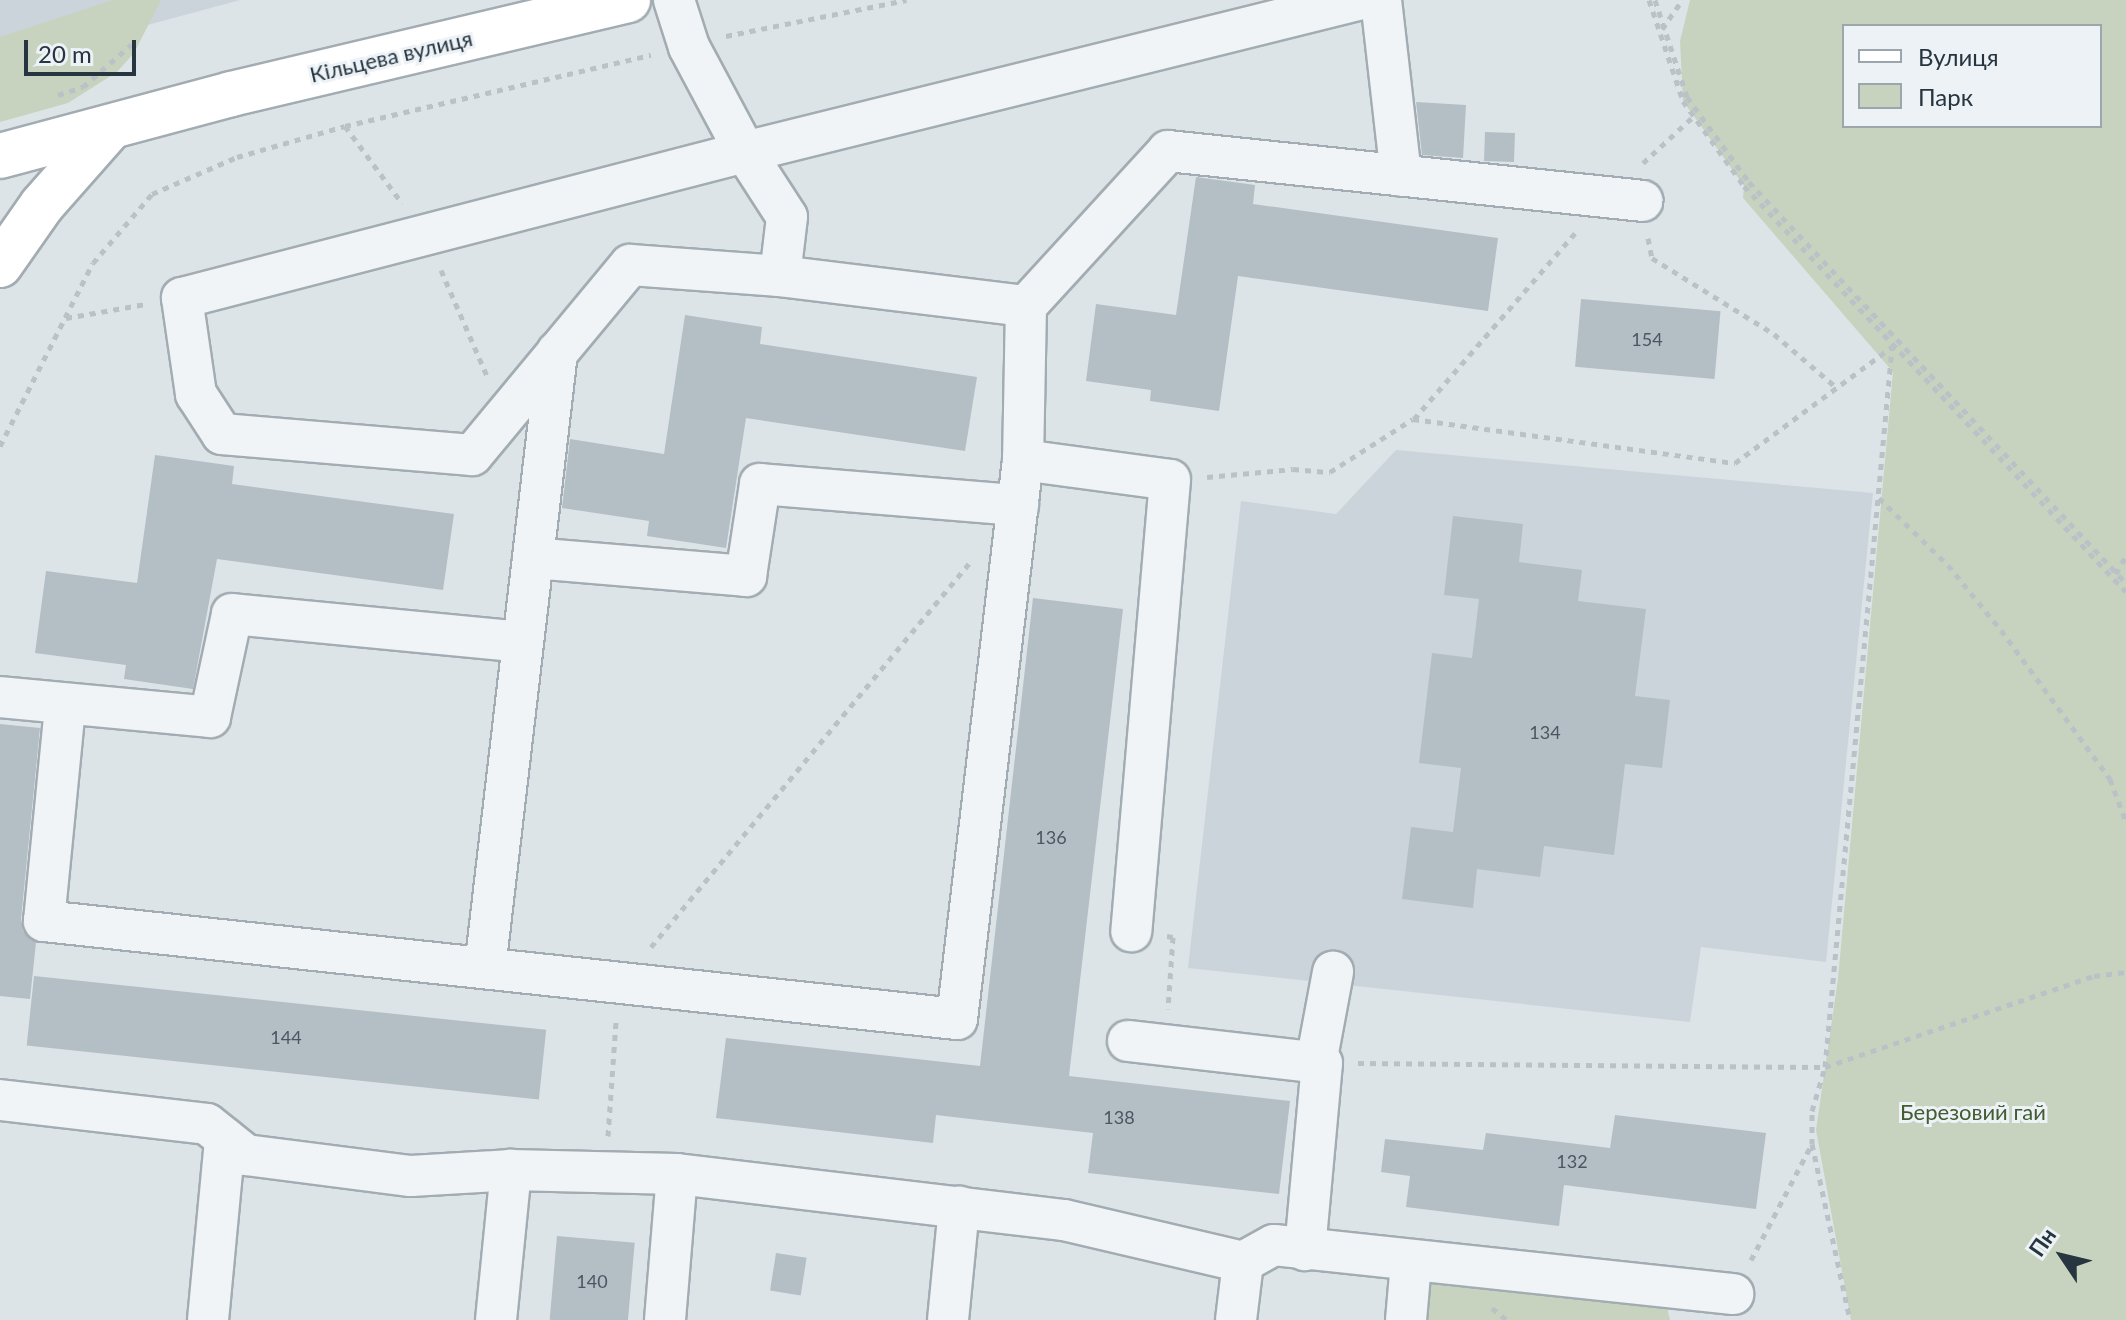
<!DOCTYPE html>
<meta charset="utf-8">
<style>
body{margin:0}
#map{position:relative;width:2126px;height:1320px;overflow:hidden;background:#dde4e8;font-family:Lato,sans-serif}
div>[style]{position:absolute}
.built>*{inset:0;background:#cbd4da}
.green>*{inset:0;background:#c7d3be}
.building>*{inset:0;background:#b4bec5;transform-origin:0 0}
.path>*{height:5px;margin-top:-2.5px;transform-origin:0;background:repeating-linear-gradient(90deg,#bbc2c7 0 6px,transparent 0 12px)}
.roads{filter:drop-shadow(2px 0 #a2acb2) drop-shadow(-2px 0 #a2acb2) drop-shadow(0 2px #a2acb2) drop-shadow(0 -2px #a2acb2)}
.minor>*{height:40px;margin:-20px;padding:0 20px;transform-origin:20px;border-radius:20px;background:#f0f4f6}
.major>*{height:44px;margin:-22px;padding:0 22px;transform-origin:22px;border-radius:22px;background:#fff}
span{translate:-50% -50%;white-space:nowrap;text-align:center;line-height:1.15;-webkit-text-stroke:6px #edf2f6;paint-order:stroke}
.number-label{font-size:18px;color:#4a5761}
.number-label span{-webkit-text-stroke-width:0}
.street-label{font-size:22px;color:#263540}
.park-label{font-size:22px;color:#435d32}
.legend{position:absolute;left:1842px;top:24px;width:260px;height:104px;box-sizing:border-box;background:#edf2f6;border:2px solid #9da6ad;margin:0;padding:10px 14px;list-style:none;font-size:24px;color:#263540}
.legend li{display:flex;align-items:center;gap:16px;height:40px}
.legend b{width:40px;border:2px solid #9da6ad}
.north{position:absolute;left:2022px;top:1216px;width:80px;height:80px;-webkit-text-stroke:6px #edf2f6;paint-order:stroke;rotate:305deg;font-size:22px;font-weight:700;line-height:32px;text-align:center;color:#263540}
.north::after{content:'';display:block;margin:auto;width:28px;height:36px;background:#263540;clip-path:polygon(50% 0,100% 100%,50% 72%,0 100%)}
.scale{position:absolute;left:24px;top:40px;width:112px;height:36px;box-sizing:border-box;border:4px solid #263540;border-top:0;padding-left:10px;font-size:24px;line-height:28px;white-space:nowrap;color:#263540;-webkit-text-stroke:6px #edf2f6;paint-order:stroke}
</style>
<div id="map">
<div class="built">
<i style="clip-path:polygon(0 0,240px 0,0 65px)"></i>
<i style="clip-path:polygon(1396px 450px,1873px 493px,1826px 962px,1701px 947px,1690px 1022px,1188px 968px,1241px 501px,1336px 514px)"></i>
</div>
<div class="green">
<i style="clip-path:polygon(113px 0,161px 0,134px 53px,117px 72px,68px 103px,0 122px,0 37px)"></i>
<i style="clip-path:polygon(evenodd,1690px 0,2126px 0,2126px 1320px,1851px 1320px,1816px 1130px,1838px 979px,1893px 372px,1743px 198px,1744px 186px,1683px 101px,1680px 41px,1690px 0,1844px 26px,2100px 26px,2100px 126px,1844px 126px,1844px 26px)"></i>
<i style="clip-path:polygon(1437px 1277px,1666px 1303px,1670px 1320px,1416px 1320px,1424px 1284px)"></i>
</div>
<div class="building">
<i style="clip-path:polygon(1416px 102px,1466px 105px,1463px 158px,1422px 155px)"></i>
<i style="left:1485px;top:132px;width:30px;height:29px;rotate:2deg"></i>
<i style="clip-path:polygon(1196px 177px,1255px 185px,1253px 204px,1498px 238px,1488px 311px,1238px 276px,1219px 411px,1150px 401px,1151px 390px,1086px 381px,1096px 304px,1176px 315px)"></i>
<i style="left:1581px;top:299px;width:140px;height:68px;rotate:5deg"></i>
<i style="clip-path:polygon(685px 315px,762px 327px,760px 344px,977px 377px,965px 451px,746px 418px,726px 548px,647px 536px,649px 521px,562px 508px,570px 439px,664px 454px)"></i>
<i style="clip-path:polygon(155px 455px,234px 466px,232px 484px,454px 514px,443px 590px,217px 559px,193px 689px,124px 679px,126px 665px,35px 653px,46px 571px,137px 583px)"></i>
<i style="clip-path:polygon(1453px 516px,1523px 524px,1519px 562px,1582px 570px,1578px 601px,1646px 609px,1635px 696px,1670px 700px,1662px 768px,1625px 764px,1614px 855px,1544px 846px,1540px 877px,1477px 869px,1473px 908px,1402px 899px,1411px 827px,1453px 832px,1461px 768px,1419px 763px,1432px 653px,1472px 658px,1479px 599px,1444px 595px)"></i>
<i style="clip-path:polygon(1033px 598px,1123px 609px,1069px 1076px,1290px 1101px,1279px 1194px,1088px 1173px,1093px 1133px,936px 1115px,933px 1143px,716px 1118px,726px 1038px,980px 1066px)"></i>
<i style="clip-path:polygon(0 724px,40px 728px,21px 919px,23px 931px,36px 942px,30px 999px,0 996px)"></i>
<i style="left:34px;top:976px;width:515px;height:70px;rotate:6deg"></i>
<i style="clip-path:polygon(1615px 1115px,1766px 1133px,1756px 1209px,1564px 1185px,1559px 1226px,1406px 1207px,1410px 1176px,1381px 1172px,1385px 1139px,1483px 1150px,1486px 1133px,1610px 1148px)"></i>
<i style="left:557px;top:1236px;width:78px;height:84px;rotate:5deg"></i>
<i style="left:776px;top:1253px;width:31px;height:38px;rotate:9deg"></i>
</div>
<div class="path">
<i style="left:1649px;top:0;width:107px;rotate:71.4deg"></i>
<i style="left:1683px;top:101px;width:105px;rotate:54.3deg"></i>
<i style="left:1744px;top:186px;width:557px;rotate:46.74deg"></i>
<i style="left:1655px;top:0;width:102px;rotate:71.7deg"></i>
<i style="left:1687px;top:97px;width:105px;rotate:53.9deg"></i>
<i style="left:1749px;top:182px;width:550px;rotate:46.77deg"></i>
<i style="left:1662px;top:29px;width:35px;rotate:-55deg"></i>
<i style="left:726px;top:36px;width:184px;rotate:-11.3deg"></i>
<i style="left:58px;top:95px;width:26px;rotate:-18deg"></i>
<i style="left:83px;top:87px;width:65px;rotate:-41.3deg"></i>
<i style="left:345px;top:126px;width:96px;rotate:53.5deg"></i>
<i style="left:1643px;top:163px;width:69px;rotate:-42.7deg"></i>
<i style="left:1648px;top:238px;width:20px;rotate:79deg"></i>
<i style="left:1652px;top:258px;width:144px;rotate:31.9deg"></i>
<i style="left:1774px;top:334px;width:83px;rotate:40.6deg"></i>
<i style="left:441px;top:270px;width:118px;rotate:66.5deg"></i>
<i style="left:66px;top:318px;width:81px;rotate:-9.9deg"></i>
<i style="left:1414px;top:419px;width:246px;rotate:-49.1deg"></i>
<i style="left:0;top:446px;width:205px;rotate:-63.1deg"></i>
<i style="left:93px;top:263px;width:91px;rotate:-49.5deg"></i>
<i style="left:152px;top:194px;width:93px;rotate:-23.5deg"></i>
<i style="left:237px;top:157px;width:112px;rotate:-16deg"></i>
<i style="left:345px;top:126px;width:314px;rotate:-13.1deg"></i>
<i style="left:1207px;top:477px;width:86px;rotate:-5.3deg"></i>
<i style="left:1293px;top:469px;width:37px;rotate:5deg"></i>
<i style="left:1330px;top:472px;width:98px;rotate:-32.6deg"></i>
<i style="left:1413px;top:419px;width:325px;rotate:7.8deg"></i>
<i style="left:1735px;top:463px;width:195px;rotate:-36.5deg"></i>
<i style="left:1879px;top:498px;width:96px;rotate:44.2deg"></i>
<i style="left:1948px;top:565px;width:84px;rotate:50.8deg"></i>
<i style="left:2001px;top:630px;width:185px;rotate:53.8deg"></i>
<i style="left:2110px;top:779px;width:46px;rotate:69.6deg"></i>
<i style="left:2116px;top:574px;width:21px;rotate:-62deg"></i>
<i style="left:1167px;top:936px;width:6px;rotate:9deg"></i>
<i style="left:1173px;top:937px;width:72px;rotate:94deg"></i>
<i style="left:651px;top:947px;width:501px;rotate:-50.34deg"></i>
<i style="left:1358px;top:1063px;width:467px;rotate:0.5deg"></i>
<i style="left:1825px;top:1067px;width:723px;rotate:-84.68deg"></i>
<i style="left:608px;top:1136px;width:114px;rotate:-86deg"></i>
<i style="left:1812px;top:1144px;width:33px;rotate:-90deg"></i>
<i style="left:1812px;top:1111px;width:46px;rotate:-73.5deg"></i>
<i style="left:1825px;top:1067px;width:284px;rotate:-18.7deg"></i>
<i style="left:2094px;top:976px;width:32px;rotate:-7deg"></i>
<i style="left:1751px;top:1260px;width:131px;rotate:-62.3deg"></i>
<i style="left:1812px;top:1144px;width:180px;rotate:77.8deg"></i>
<i style="left:1492px;top:1308px;width:19px;rotate:39deg"></i>
</div>
<div class="roads">
<div class="minor">
<i style="left:674px;top:0;width:49px;rotate:72.3deg"></i>
<i style="left:689px;top:47px;width:119px;rotate:61.9deg"></i>
<i style="left:745px;top:152px;width:632px;rotate:-13.93deg"></i>
<i style="left:1381px;top:0;width:177px;rotate:83.5deg"></i>
<i style="left:780px;top:276px;width:150px;rotate:-175.8deg"></i>
<i style="left:630px;top:265px;width:247px;rotate:129.7deg"></i>
<i style="left:472px;top:455px;width:251px;rotate:-175.2deg"></i>
<i style="left:222px;top:434px;width:48px;rotate:-123deg"></i>
<i style="left:196px;top:394px;width:97px;rotate:-98.3deg"></i>
<i style="left:182px;top:298px;width:582px;rotate:-14.54deg"></i>
<i style="left:745px;top:152px;width:77px;rotate:57.1deg"></i>
<i style="left:787px;top:217px;width:59px;rotate:96.8deg"></i>
<i style="left:780px;top:276px;width:248px;rotate:7deg"></i>
<i style="left:1026px;top:306px;width:154px;rotate:91.1deg"></i>
<i style="left:1023px;top:460px;width:148px;rotate:7.7deg"></i>
<i style="left:1170px;top:480px;width:453px;rotate:94.9deg"></i>
<i style="left:1026px;top:306px;width:210px;rotate:-47.5deg"></i>
<i style="left:1168px;top:151px;width:477px;rotate:6deg"></i>
<i style="left:533px;top:558px;width:214px;rotate:4.8deg"></i>
<i style="left:746px;top:576px;width:93px;rotate:-81.3deg"></i>
<i style="left:760px;top:484px;width:259px;rotate:4.7deg"></i>
<i style="left:0;top:697px;width:211px;rotate:5.4deg"></i>
<i style="left:210px;top:717px;width:105px;rotate:-77.9deg"></i>
<i style="left:232px;top:614px;width:292px;rotate:5.5deg"></i>
<i style="left:65px;top:707px;width:215px;rotate:95.6deg"></i>
<i style="left:44px;top:921px;width:918px;rotate:6.13deg"></i>
<i style="left:957px;top:1019px;width:563px;rotate:-83.27deg"></i>
<i style="left:485px;top:968px;width:620px;rotate:-83.33deg"></i>
<i style="left:1128px;top:1041px;width:195px;rotate:6.5deg"></i>
<i style="left:1322px;top:1063px;width:188px;rotate:95.2deg"></i>
<i style="left:1316px;top:1063px;width:93px;rotate:-79.4deg"></i>
<i style="left:0;top:1100px;width:208px;rotate:6.6deg"></i>
<i style="left:207px;top:1124px;width:50px;rotate:38.5deg"></i>
<i style="left:246px;top:1155px;width:166px;rotate:7.3deg"></i>
<i style="left:411px;top:1176px;width:100px;rotate:-3.4deg"></i>
<i style="left:511px;top:1170px;width:166px;rotate:1.4deg"></i>
<i style="left:677px;top:1174px;width:390px;rotate:6.8deg"></i>
<i style="left:1064px;top:1220px;width:184px;rotate:13.2deg"></i>
<i style="left:1243px;top:1262px;width:35px;rotate:-29deg"></i>
<i style="left:1274px;top:1245px;width:462px;rotate:6.1deg"></i>
<i style="left:208px;top:1320px;width:182px;rotate:-84.6deg"></i>
<i style="left:496px;top:1320px;width:151px;rotate:-84.3deg"></i>
<i style="left:665px;top:1320px;width:146px;rotate:-85.3deg"></i>
<i style="left:948px;top:1320px;width:114px;rotate:-84.4deg"></i>
<i style="left:1236px;top:1320px;width:58px;rotate:-83.1deg"></i>
<i style="left:1406px;top:1320px;width:57px;rotate:-85deg"></i>
</div>
<div class="major">
<i style="left:0;top:156px;width:239px;rotate:-15deg"></i>
<i style="left:231px;top:94px;width:408px;rotate:-13.3deg"></i>
<i style="left:0;top:265px;width:73px;rotate:-55deg"></i>
<i style="left:42px;top:205px;width:103px;rotate:-48.6deg"></i>
</div>
</div>
<div class="number-label">
<span style="left:1647px;top:339px">154</span>
<span style="left:1545px;top:732px">134</span>
<span style="left:1051px;top:837px">136</span>
<span style="left:286px;top:1037px">144</span>
<span style="left:1119px;top:1117px">138</span>
<span style="left:1572px;top:1161px">132</span>
<span style="left:592px;top:1281px">140</span>
</div>
<div class="street-label">
<span style="left:391px;top:56px;rotate:-13deg">Кільцева вулиця</span>
</div>
<div class="park-label">
<span style="left:1973px;top:1112px">Березовий гай</span>
</div>
<ul class="legend">
<li><b style="height:10px;background:#fff"></b>Вулиця</li>
<li><b style="height:22px;background:#c7d3be"></b>Парк</li>
</ul>
<div class="north">Пн</div>
<div class="scale">20 m</div>
</div>
